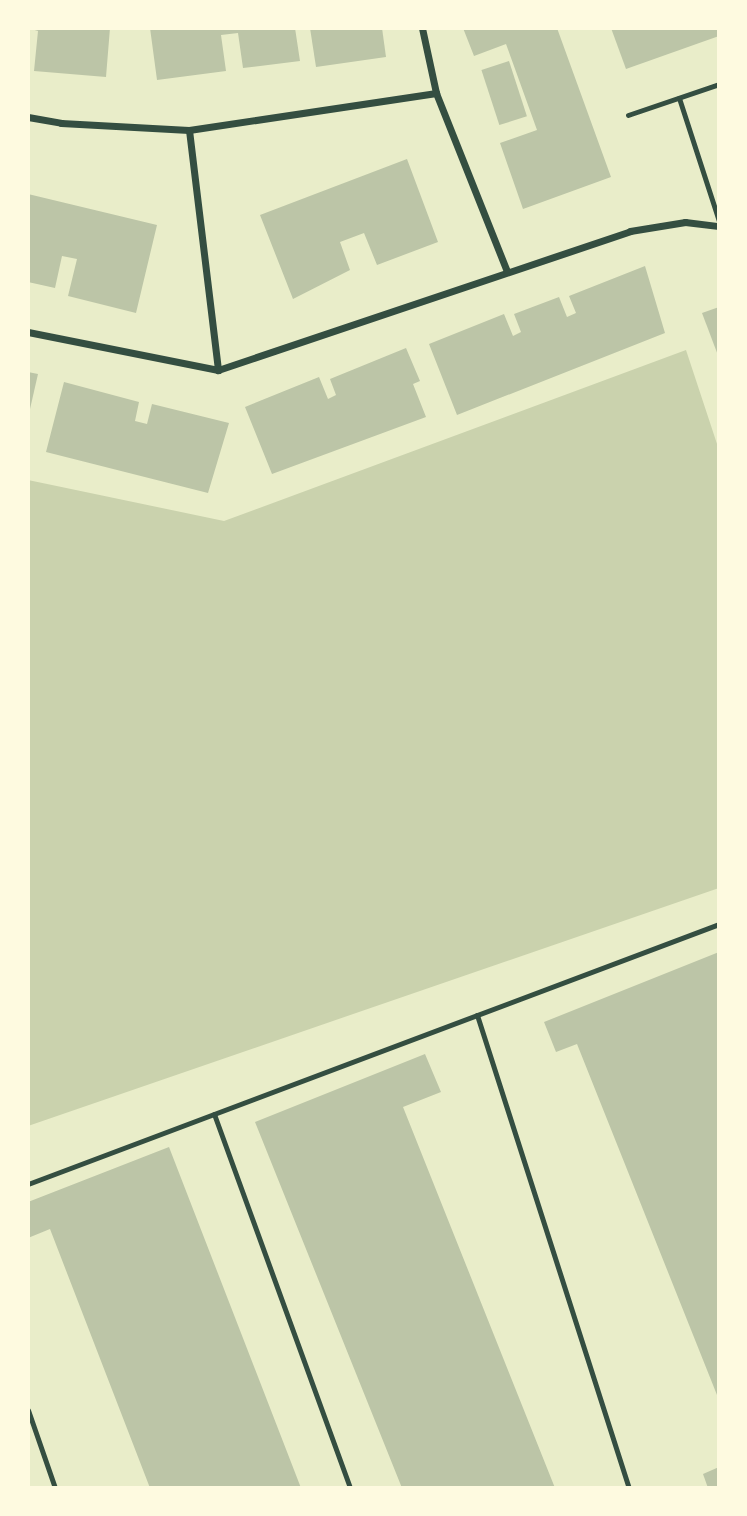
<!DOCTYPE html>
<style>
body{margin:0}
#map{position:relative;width:747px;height:1516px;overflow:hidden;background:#e9edc9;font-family:"Titillium Web",sans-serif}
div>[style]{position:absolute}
.green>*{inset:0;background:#cad2ad}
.building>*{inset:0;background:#bcc5a7;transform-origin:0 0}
.service>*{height:5px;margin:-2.5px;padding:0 2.5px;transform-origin:2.5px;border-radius:2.5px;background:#344e41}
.minor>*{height:7px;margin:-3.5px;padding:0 3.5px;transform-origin:3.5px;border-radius:3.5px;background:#344e41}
span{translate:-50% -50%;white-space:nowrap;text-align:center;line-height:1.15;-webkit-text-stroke:5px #fefae0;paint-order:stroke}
.frame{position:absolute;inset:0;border:30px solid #fefae0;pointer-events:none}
</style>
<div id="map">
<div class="green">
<i style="clip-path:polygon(686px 350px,719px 450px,719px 888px,28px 1126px,28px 480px,224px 521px)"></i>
</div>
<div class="building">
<i style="clip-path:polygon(28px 28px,110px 28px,106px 77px,34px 71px,38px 31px)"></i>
<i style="clip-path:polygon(150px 28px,295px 28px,300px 61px,243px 68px,238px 33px,221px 35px,226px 71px,157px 80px)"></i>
<i style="clip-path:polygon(310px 28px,382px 28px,386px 57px,316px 67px)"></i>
<i style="clip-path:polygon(463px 28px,557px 28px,611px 177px,523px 209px,500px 143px,537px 130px,506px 44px,474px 56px)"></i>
<i style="clip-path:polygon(611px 28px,719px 28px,719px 36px,626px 69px)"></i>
<i style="left:509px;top:61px;width:58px;height:29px;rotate:72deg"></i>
<i style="clip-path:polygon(407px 159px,438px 242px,377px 265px,364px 233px,340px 242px,350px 270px,293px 299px,260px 215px)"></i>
<i style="clip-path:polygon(28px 194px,157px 225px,136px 313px,68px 296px,77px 259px,62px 256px,55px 288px,28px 282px)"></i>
<i style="clip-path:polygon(645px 266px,665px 333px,457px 415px,429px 344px,504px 314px,513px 336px,521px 332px,514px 314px,559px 297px,567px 317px,576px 313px,569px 296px)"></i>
<i style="clip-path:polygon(719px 307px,719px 358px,702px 313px)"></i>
<i style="clip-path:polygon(406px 348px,420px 381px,413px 384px,426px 417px,272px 474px,245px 407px,319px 377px,328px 399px,336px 395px,330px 379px)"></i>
<i style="clip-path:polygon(28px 372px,38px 374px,30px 409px,28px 408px)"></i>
<i style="clip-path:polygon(64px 382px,139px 402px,135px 421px,147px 424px,152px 404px,229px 423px,208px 493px,46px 452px)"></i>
<i style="clip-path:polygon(719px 952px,719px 1400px,577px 1044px,556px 1052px,544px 1022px)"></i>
<i style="clip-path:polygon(425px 1054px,441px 1092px,403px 1107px,555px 1488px,402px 1488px,255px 1122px)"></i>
<i style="clip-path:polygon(169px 1147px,301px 1488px,150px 1488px,50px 1229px,28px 1238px,28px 1202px)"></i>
<i style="clip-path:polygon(719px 1467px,719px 1488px,708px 1488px,703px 1474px)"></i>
</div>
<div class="service">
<i style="left:679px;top:98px;width:129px;rotate:72deg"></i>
<i style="left:628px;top:115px;width:96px;rotate:-18.8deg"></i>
<i style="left:477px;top:1015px;width:497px;rotate:72.2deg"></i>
<i style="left:214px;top:1114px;width:398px;rotate:70deg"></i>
<i style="left:28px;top:1184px;width:738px;rotate:-20.62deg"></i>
<i style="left:28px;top:1410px;width:83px;rotate:70.9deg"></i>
</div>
<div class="minor">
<i style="left:422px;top:28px;width:66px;rotate:77.8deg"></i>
<i style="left:436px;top:93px;width:192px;rotate:68.3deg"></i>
<i style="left:28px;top:117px;width:34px;rotate:10deg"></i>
<i style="left:61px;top:123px;width:128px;rotate:3.1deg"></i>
<i style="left:189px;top:130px;width:250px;rotate:-8.5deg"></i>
<i style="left:189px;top:130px;width:242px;rotate:83.1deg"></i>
<i style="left:28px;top:332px;width:194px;rotate:11.3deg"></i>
<i style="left:218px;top:370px;width:435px;rotate:-18.6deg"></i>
<i style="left:630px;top:231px;width:56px;rotate:-9.3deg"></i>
<i style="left:685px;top:222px;width:34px;rotate:7deg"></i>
</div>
<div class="frame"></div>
</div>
